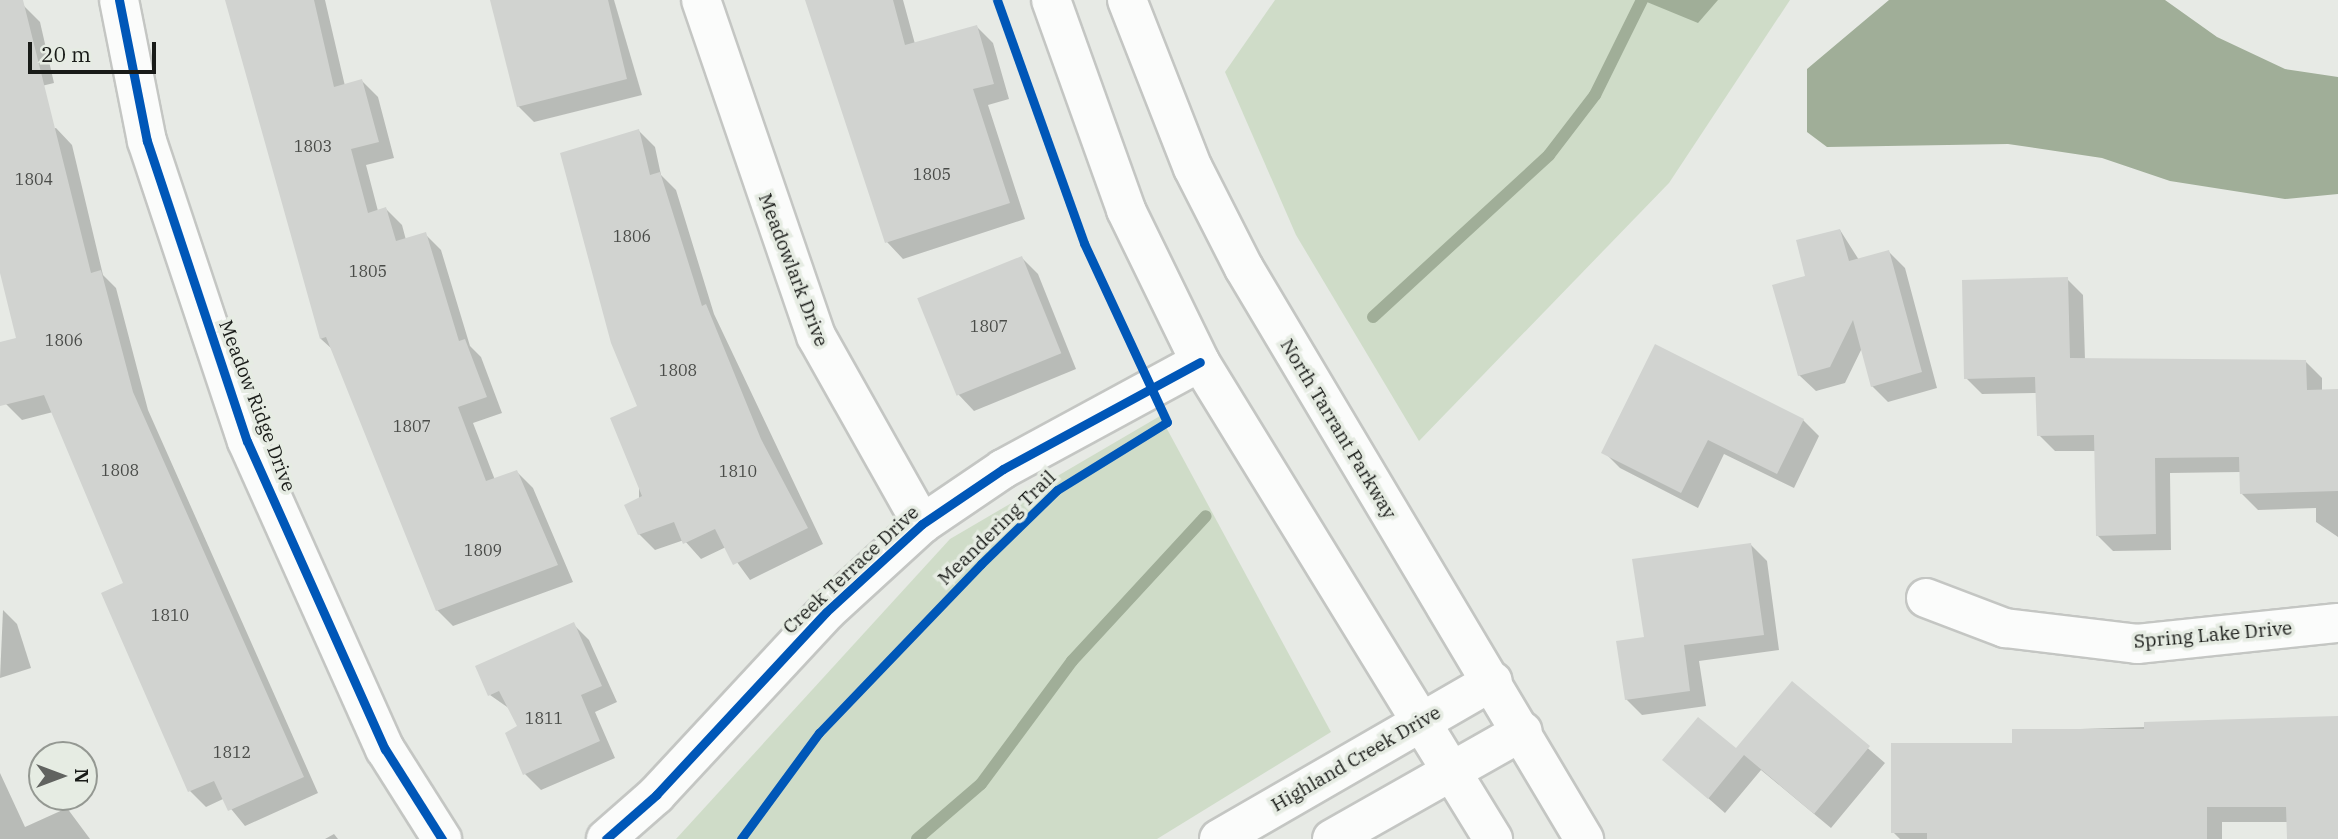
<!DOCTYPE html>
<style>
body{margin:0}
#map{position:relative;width:2338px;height:839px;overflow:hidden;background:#e7eae5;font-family:"IBM Plex Serif",serif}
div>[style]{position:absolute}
.green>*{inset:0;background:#cfdcc8}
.water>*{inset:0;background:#a0ae98}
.shadow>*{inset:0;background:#0003}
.stream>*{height:12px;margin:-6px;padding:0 6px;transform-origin:6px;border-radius:6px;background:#a0ae98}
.building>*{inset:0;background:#d1d3d0;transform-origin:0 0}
.roads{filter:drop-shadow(2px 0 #c4c6c3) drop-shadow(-2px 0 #c4c6c3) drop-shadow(0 2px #c4c6c3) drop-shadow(0 -2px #c4c6c3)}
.minor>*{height:38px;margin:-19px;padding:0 19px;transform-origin:19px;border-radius:19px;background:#fbfcfb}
.primary>*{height:38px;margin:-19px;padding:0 19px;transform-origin:19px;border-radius:19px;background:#fbfcfb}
.cycleway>*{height:9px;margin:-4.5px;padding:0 4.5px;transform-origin:4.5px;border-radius:4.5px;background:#0057b8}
span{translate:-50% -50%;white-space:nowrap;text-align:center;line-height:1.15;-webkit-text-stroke:7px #e6ece3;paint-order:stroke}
.number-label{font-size:16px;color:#494b48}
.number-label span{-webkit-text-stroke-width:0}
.street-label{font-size:19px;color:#191b18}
.north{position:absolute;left:28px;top:741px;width:70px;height:70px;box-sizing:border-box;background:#e6ece3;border:2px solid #949892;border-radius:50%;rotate:90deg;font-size:19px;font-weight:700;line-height:28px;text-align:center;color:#191b18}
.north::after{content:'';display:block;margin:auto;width:24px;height:32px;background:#616360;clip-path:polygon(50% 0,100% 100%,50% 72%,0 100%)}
.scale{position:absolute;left:28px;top:42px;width:128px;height:32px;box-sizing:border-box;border:4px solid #191b18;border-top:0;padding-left:9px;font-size:21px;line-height:24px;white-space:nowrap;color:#191b18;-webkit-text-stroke:5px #e6ece3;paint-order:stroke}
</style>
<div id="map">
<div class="green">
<i style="clip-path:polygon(1275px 0,1790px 0,1669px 183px,1419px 441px,1296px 235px,1225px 72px)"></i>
<i style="clip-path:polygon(1160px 416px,1331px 732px,1157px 839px,676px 839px,950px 539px)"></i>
</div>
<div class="water">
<i style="clip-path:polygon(1642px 0,1718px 0,1698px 23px)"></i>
<i style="clip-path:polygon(1889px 0,2165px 0,2217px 37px,2285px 69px,2338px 77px,2338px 194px,2285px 199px,2170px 181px,2102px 158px,2008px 144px,1827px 147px,1807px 132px,1807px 69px)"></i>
</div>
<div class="shadow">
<i style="clip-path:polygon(0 0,24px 6px,40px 22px,54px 83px,0 96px)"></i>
<i style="clip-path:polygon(228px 0,325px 0,345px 86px,362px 81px,378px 97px,394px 158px,366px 165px,378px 211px,386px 209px,402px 225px,406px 240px,425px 234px,441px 250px,470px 346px,481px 357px,502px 413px,473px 423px,495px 480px,517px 472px,533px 488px,573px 582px,453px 626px,437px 610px,333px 350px,321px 339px)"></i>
<i style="clip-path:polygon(492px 0,614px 0,642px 95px,534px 122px,518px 106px)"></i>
<i style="clip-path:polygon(806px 0,903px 0,915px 44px,977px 27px,993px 43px,1009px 99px,988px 105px,1025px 219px,903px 259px,887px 242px)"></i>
<i style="clip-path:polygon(56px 128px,72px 145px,103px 275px,116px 288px,148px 410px,318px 793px,245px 826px,223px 799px,206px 807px,190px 791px,125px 584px,53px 412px,22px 420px,6px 404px,0 344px,19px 339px,0 266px,0 142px)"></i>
<i style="clip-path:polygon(639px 131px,655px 147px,661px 175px,676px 190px,714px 314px,823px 544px,750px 580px,726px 547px,701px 559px,684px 540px,655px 550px,639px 534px)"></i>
<i style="clip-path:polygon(1840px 230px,1859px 260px,1889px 252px,1905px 268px,1937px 388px,1888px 402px,1872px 386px,1862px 348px,1845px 383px,1816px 391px,1799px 375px,1807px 277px)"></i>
<i style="clip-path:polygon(1022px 258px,1038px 274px,1076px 369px,974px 411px,958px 394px)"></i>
<i style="clip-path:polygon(2067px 279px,2083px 295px,2085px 360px,2305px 361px,2322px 378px,2322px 391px,2338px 390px,2338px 537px,2316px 522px,2316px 508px,2258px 510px,2242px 494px,2241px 472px,2170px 473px,2171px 550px,2113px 551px,2097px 535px,2096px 451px,2055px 451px,2039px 435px,2038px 393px,1982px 394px,1966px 378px)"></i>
<i style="clip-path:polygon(1803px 420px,1819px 436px,1794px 488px,1724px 454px,1698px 508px,1620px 468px,1604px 452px)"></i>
<i style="clip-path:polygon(1751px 545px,1767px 561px,1779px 650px,1699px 661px,1706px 706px,1642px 715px,1626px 699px,1646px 638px)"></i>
<i style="clip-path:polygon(3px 610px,17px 624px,31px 668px,0 678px)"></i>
<i style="clip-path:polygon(573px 624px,589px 640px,617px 702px,595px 712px,615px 758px,541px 790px,525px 774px,507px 734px,519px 726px,510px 709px,490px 695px)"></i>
<i style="clip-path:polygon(1792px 683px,1885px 763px,1831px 828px,1761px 770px,1725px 813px,1665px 760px,1736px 750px)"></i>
<i style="clip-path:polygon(2338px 721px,2338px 839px,2289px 839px,2288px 822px,2222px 822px,2222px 839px,1900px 839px,1893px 832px,2014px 745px,2014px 731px)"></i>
<i style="clip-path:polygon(0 773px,25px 827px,67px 808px,90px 839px,0 839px)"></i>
<i style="clip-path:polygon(334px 834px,338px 839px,325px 839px)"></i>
</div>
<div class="stream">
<i style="left:1373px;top:317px;width:239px;rotate:-42.6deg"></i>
<i style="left:1549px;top:155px;width:76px;rotate:-52.5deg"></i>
<i style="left:1595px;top:95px;width:106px;rotate:-63.7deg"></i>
<i style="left:917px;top:839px;width:84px;rotate:-40.7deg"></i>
<i style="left:981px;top:784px;width:153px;rotate:-53.5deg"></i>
<i style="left:1072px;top:661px;width:197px;rotate:-47.3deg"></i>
</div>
<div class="building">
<i style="clip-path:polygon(0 0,23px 0,91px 273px,101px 270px,133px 392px,304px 777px,228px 811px,214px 781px,188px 792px,101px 593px,123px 583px,44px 395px,0 406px,0 342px,16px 338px,0 273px)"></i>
<i style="clip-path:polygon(225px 0,314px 0,334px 87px,362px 79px,379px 142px,351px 149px,368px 213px,386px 207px,396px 241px,426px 232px,459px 341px,465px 339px,487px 397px,458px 407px,486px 481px,517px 470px,558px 565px,436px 611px,326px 337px,320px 339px)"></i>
<i style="clip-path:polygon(490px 0,608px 0,627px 79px,517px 107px)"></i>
<i style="clip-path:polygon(805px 0,893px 0,905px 45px,977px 25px,994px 84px,973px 89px,1010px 203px,885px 243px)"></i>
<i style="clip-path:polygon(639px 129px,650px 175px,660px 172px,702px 306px,706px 304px,761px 439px,808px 528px,733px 565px,715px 529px,683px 544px,674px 522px,638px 535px,624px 505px,642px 496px,610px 418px,637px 406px,611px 343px,560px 153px)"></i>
<i style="clip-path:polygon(1840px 229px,1849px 261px,1889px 250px,1922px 372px,1871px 387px,1853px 320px,1830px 367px,1798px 376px,1772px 285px,1805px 276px,1796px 240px)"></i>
<i style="left:1022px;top:256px;width:105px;height:113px;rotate:68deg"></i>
<i style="clip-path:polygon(2068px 277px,2070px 358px,2306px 360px,2307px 390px,2338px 389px,2338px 491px,2240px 494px,2239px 457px,2155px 458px,2156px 534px,2096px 536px,2094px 435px,2037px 436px,2035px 377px,1964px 379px,1962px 280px)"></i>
<i style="clip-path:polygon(1655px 344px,1804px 419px,1777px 474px,1708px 440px,1681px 493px,1601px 453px)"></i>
<i style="clip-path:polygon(1751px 543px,1764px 635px,1684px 645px,1690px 691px,1625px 700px,1616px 641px,1644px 637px,1632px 559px)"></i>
<i style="clip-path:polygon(574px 622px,602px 686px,581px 695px,600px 741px,523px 775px,505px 733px,517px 726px,499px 691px,488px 696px,475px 666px)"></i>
<i style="clip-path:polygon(1792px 681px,1870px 746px,1814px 814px,1744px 755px,1708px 799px,1662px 760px,1698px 717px,1736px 748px)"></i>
<i style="clip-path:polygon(2338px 716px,2338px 839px,2287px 839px,2286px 807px,2207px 807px,2207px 839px,1927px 839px,1927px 833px,1891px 833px,1891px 743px,2012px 743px,2012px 729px,2144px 729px,2144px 722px)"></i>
</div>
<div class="roads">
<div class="minor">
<i style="left:119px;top:0;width:144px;rotate:78.8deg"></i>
<i style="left:147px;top:141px;width:316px;rotate:71.6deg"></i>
<i style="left:247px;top:441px;width:338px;rotate:65.9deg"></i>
<i style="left:385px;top:749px;width:107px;rotate:57.7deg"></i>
<i style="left:701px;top:0;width:355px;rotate:71.1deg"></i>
<i style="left:816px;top:336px;width:216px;rotate:60.6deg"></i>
<i style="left:1926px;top:598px;width:85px;rotate:20.8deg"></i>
<i style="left:2005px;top:628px;width:133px;rotate:6.9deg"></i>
<i style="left:2137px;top:644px;width:202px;rotate:-6deg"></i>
<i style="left:606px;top:839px;width:67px;rotate:-41.3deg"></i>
<i style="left:656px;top:795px;width:250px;rotate:-47.1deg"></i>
<i style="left:826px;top:612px;width:130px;rotate:-42.5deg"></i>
<i style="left:922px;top:524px;width:98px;rotate:-34.2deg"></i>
<i style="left:1003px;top:469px;width:224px;rotate:-28.5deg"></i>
<i style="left:1219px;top:839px;width:316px;rotate:-30deg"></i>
<i style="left:1332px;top:839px;width:219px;rotate:-29.5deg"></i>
</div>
<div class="primary">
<i style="left:1051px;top:0;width:223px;rotate:70.3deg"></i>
<i style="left:1126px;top:210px;width:169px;rotate:64deg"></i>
<i style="left:1200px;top:362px;width:560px;rotate:58.44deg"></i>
<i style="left:1127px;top:0;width:180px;rotate:68.6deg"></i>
<i style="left:1193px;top:168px;width:112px;rotate:63deg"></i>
<i style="left:1244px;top:268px;width:665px;rotate:59.23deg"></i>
</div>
</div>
<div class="cycleway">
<i style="left:119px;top:0;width:144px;rotate:78.8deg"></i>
<i style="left:147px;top:141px;width:316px;rotate:71.6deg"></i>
<i style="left:247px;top:441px;width:338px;rotate:65.9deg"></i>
<i style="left:385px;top:749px;width:107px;rotate:57.7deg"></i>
<i style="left:606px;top:839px;width:67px;rotate:-41.3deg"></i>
<i style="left:656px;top:795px;width:250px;rotate:-47.1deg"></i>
<i style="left:826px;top:612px;width:130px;rotate:-42.5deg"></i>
<i style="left:922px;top:524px;width:98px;rotate:-34.2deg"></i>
<i style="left:1003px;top:469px;width:224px;rotate:-28.5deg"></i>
<i style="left:741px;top:839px;width:132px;rotate:-53.7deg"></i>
<i style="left:819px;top:733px;width:234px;rotate:-46.2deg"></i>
<i style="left:981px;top:564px;width:106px;rotate:-44.2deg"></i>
<i style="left:1057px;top:490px;width:129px;rotate:-31.7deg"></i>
<i style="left:1167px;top:422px;width:197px;rotate:-114.9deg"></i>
<i style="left:1084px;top:243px;width:258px;rotate:-109.7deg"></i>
</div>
<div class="number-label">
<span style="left:313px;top:146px">1803</span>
<span style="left:932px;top:174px">1805</span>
<span style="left:34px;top:179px">1804</span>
<span style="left:632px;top:236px">1806</span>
<span style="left:368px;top:271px">1805</span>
<span style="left:989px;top:326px">1807</span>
<span style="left:64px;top:340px">1806</span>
<span style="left:678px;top:370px">1808</span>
<span style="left:412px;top:426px">1807</span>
<span style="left:120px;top:470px">1808</span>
<span style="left:738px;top:471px">1810</span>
<span style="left:483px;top:550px">1809</span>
<span style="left:170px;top:615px">1810</span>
<span style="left:544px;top:718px">1811</span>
<span style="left:232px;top:752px">1812</span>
</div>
<div class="street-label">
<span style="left:793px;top:270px;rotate:69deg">Meadowlark Drive</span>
<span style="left:257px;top:406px;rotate:69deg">Meadow Ridge Drive</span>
<span style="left:1338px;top:429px;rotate:59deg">North Tarrant Parkway</span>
<span style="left:997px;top:528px;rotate:-44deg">Meandering Trail</span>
<span style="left:851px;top:570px;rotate:-43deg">Creek Terrace Drive</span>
<span style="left:2213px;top:635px;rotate:-5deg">Spring Lake Drive</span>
<span style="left:1356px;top:759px;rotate:-30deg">Highland Creek Drive</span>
</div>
<div class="north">N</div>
<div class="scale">20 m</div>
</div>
